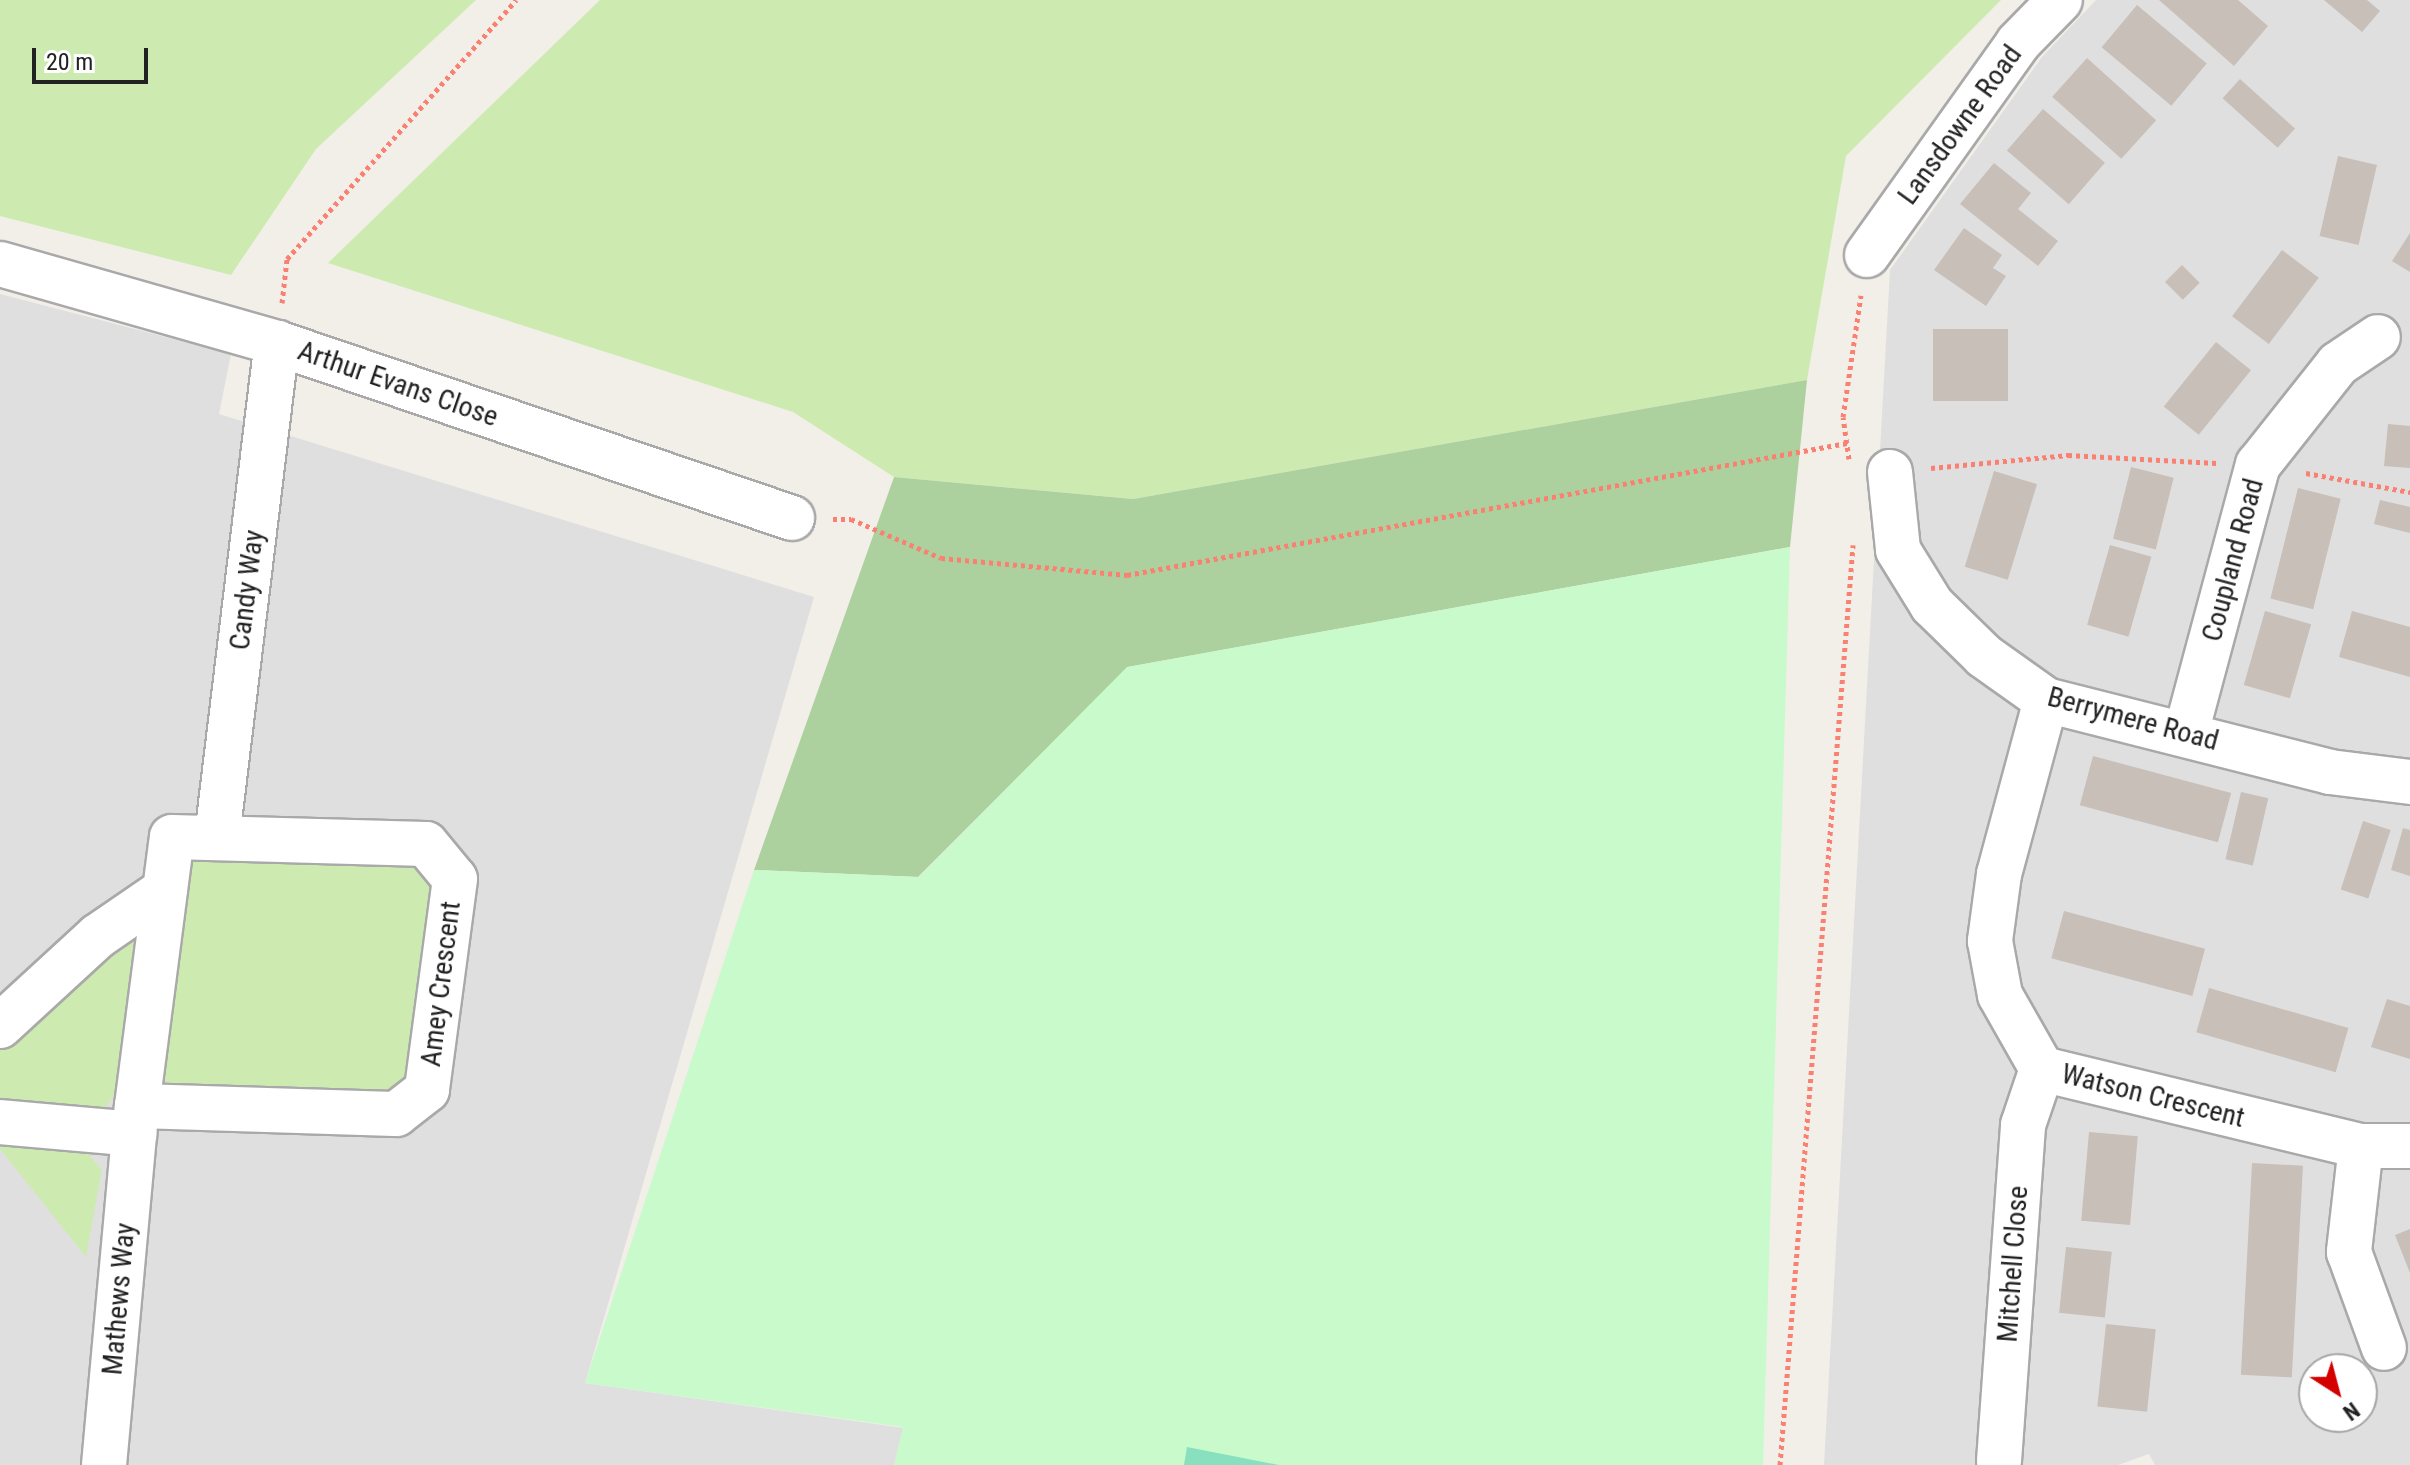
<!DOCTYPE html>
<style>
body{margin:0}
#map{position:relative;width:2410px;height:1465px;overflow:hidden;background:#f2efe9;font-family:"Roboto Condensed",sans-serif}
div>[style]{position:absolute}
.residential>*{inset:0;background:#e0dfdf}
.grass>*{inset:0;background:#cdebb0}
.forest>*{inset:0;background:#add19e}
.park>*{inset:0;background:#c8facc}
.pitch>*{inset:0;background:#88e0be}
.building>*{inset:0;background:#c7bfb8;transform-origin:0 0}
.path>*{height:5px;margin-top:-2.5px;transform-origin:0;background:repeating-linear-gradient(90deg,#fa8072 0 4px,transparent 0 8px)}
.roads{filter:drop-shadow(2px 0 #a9a9a9) drop-shadow(-2px 0 #a9a9a9) drop-shadow(0 2px #a9a9a9) drop-shadow(0 -2px #a9a9a9)}
.minor>*{height:44px;margin:-22px;padding:0 22px;transform-origin:22px;border-radius:22px;background:#fff}
span{translate:-50% -50%;white-space:nowrap;text-align:center;line-height:1.15;-webkit-text-stroke:7px #fff;paint-order:stroke}
.street-label{font-size:28px;color:#222}
.north{position:absolute;left:2298px;top:1353px;width:80px;height:80px;box-sizing:border-box;background:#fff;border:2px solid #a7a7a7;border-radius:50%;rotate:144deg;font-size:22px;font-weight:700;line-height:32px;text-align:center;color:#222}
.north::after{content:'';display:block;margin:auto;width:28px;height:36px;background:#d40000;clip-path:polygon(50% 0,100% 100%,50% 72%,0 100%)}
.scale{position:absolute;left:32px;top:48px;width:116px;height:36px;box-sizing:border-box;border:4px solid #222;border-top:0;padding-left:10px;font-size:24px;line-height:28px;white-space:nowrap;color:#222;-webkit-text-stroke:6px #fff;paint-order:stroke}
</style>
<div id="map">
<div class="residential">
<i style="clip-path:polygon(evenodd,2096px 0,2410px 0,2410px 1465px,2155px 1465px,2149px 1454px,2118px 1465px,1824px 1465px,1890px 270px,2042px 57px,2096px 0,2314px 1369px,2362px 1369px,2362px 1417px,2314px 1417px,2314px 1369px)"></i>
<i style="clip-path:polygon(0 294px,231px 354px,219px 414px,814px 597px,585px 1383px,904px 1428px,894px 1465px,0 1465px)"></i>
</div>
<div class="grass">
<i style="clip-path:polygon(0 0,476px 0,316px 149px,231px 275px,0 216px)"></i>
<i style="clip-path:polygon(600px 0,2001px 0,1846px 156px,1807px 380px,1133px 499px,894px 477px,793px 412px,328px 263px)"></i>
<i style="clip-path:polygon(187px 857px,415px 860px,436px 882px,414px 1079px,390px 1100px,120px 1089px,96px 1119px,90px 1156px,102px 1170px,86px 1257px,0 1149px,0 1025px)"></i>
</div>
<div class="forest">
<i style="clip-path:polygon(1807px 380px,1790px 547px,1128px 667px,918px 877px,754px 870px,894px 477px,1133px 499px)"></i>
</div>
<div class="park">
<i style="clip-path:polygon(1790px 547px,1763px 1465px,894px 1465px,903px 1427px,585px 1383px,754px 870px,919px 877px,1127px 667px)"></i>
</div>
<div class="pitch">
<i style="clip-path:polygon(1187px 1447px,1279px 1465px,1184px 1465px)"></i>
</div>
<div class="building">
<i style="clip-path:polygon(2159px 0,2238px 0,2268px 26px,2234px 66px)"></i>
<i style="clip-path:polygon(2324px 0,2367px 0,2380px 11px,2362px 32px)"></i>
<i style="left:2137px;top:5px;width:91px;height:55px;rotate:40deg"></i>
<i style="left:2087px;top:58px;width:93px;height:52px;rotate:42deg"></i>
<i style="left:2240px;top:79px;width:74px;height:26px;rotate:42deg"></i>
<i style="left:2043px;top:109px;width:82px;height:55px;rotate:41deg"></i>
<i style="left:2338px;top:156px;width:40px;height:82px;rotate:13deg"></i>
<i style="clip-path:polygon(1994px 163px,2031px 193px,2018px 209px,2058px 241px,2038px 266px,1960px 204px)"></i>
<i style="clip-path:polygon(1964px 228px,2002px 255px,1993px 268px,2006px 276px,1986px 306px,1934px 270px)"></i>
<i style="clip-path:polygon(2410px 233px,2410px 272px,2392px 261px)"></i>
<i style="left:2282px;top:250px;width:46px;height:83px;rotate:37deg"></i>
<i style="left:2182px;top:265px;width:25px;height:24px;rotate:45deg"></i>
<i style="left:1933px;top:329px;width:75px;height:72px"></i>
<i style="left:2216px;top:342px;width:45px;height:83px;rotate:39deg"></i>
<i style="clip-path:polygon(2388px 424px,2410px 426px,2410px 468px,2384px 466px)"></i>
<i style="left:2131px;top:467px;width:44px;height:74px;rotate:14deg"></i>
<i style="left:1994px;top:471px;width:45px;height:100px;rotate:17deg"></i>
<i style="left:2298px;top:488px;width:44px;height:114px;rotate:14deg"></i>
<i style="clip-path:polygon(2380px 500px,2410px 507px,2410px 533px,2374px 524px)"></i>
<i style="left:2110px;top:545px;width:43px;height:83px;rotate:16deg"></i>
<i style="left:2265px;top:611px;width:48px;height:77px;rotate:16deg"></i>
<i style="clip-path:polygon(2352px 611px,2410px 627px,2410px 677px,2339px 657px)"></i>
<i style="left:2093px;top:756px;width:143px;height:51px;rotate:15deg"></i>
<i style="left:2241px;top:792px;width:28px;height:69px;rotate:13deg"></i>
<i style="left:2363px;top:821px;width:29px;height:72px;rotate:18deg"></i>
<i style="clip-path:polygon(2403px 828px,2410px 830px,2410px 876px,2391px 870px)"></i>
<i style="left:2064px;top:911px;width:146px;height:49px;rotate:15deg"></i>
<i style="left:2209px;top:988px;width:145px;height:46px;rotate:16deg"></i>
<i style="clip-path:polygon(2387px 999px,2410px 1006px,2410px 1059px,2371px 1047px)"></i>
<i style="left:2089px;top:1132px;width:49px;height:89px;rotate:5deg"></i>
<i style="left:2252px;top:1163px;width:51px;height:212px;rotate:3deg"></i>
<i style="clip-path:polygon(2410px 1229px,2410px 1273px,2395px 1235px)"></i>
<i style="left:2066px;top:1247px;width:46px;height:66px;rotate:6deg"></i>
<i style="left:2106px;top:1324px;width:50px;height:83px;rotate:6deg"></i>
</div>
<div class="path">
<i style="left:282px;top:303px;width:44px;rotate:-83.5deg"></i>
<i style="left:287px;top:259px;width:346px;rotate:-48.5deg"></i>
<i style="left:1849px;top:459px;width:42px;rotate:-98.1deg"></i>
<i style="left:1843px;top:417px;width:123px;rotate:-81.6deg"></i>
<i style="left:1931px;top:468px;width:138px;rotate:-5.4deg"></i>
<i style="left:2068px;top:455px;width:149px;rotate:3.1deg"></i>
<i style="left:2306px;top:473px;width:106px;rotate:10.4deg"></i>
<i style="left:833px;top:519px;width:18px"></i>
<i style="left:851px;top:519px;width:98px;rotate:23.4deg"></i>
<i style="left:941px;top:558px;width:187px;rotate:5.2deg"></i>
<i style="left:1127px;top:575px;width:732px;rotate:-10.39deg"></i>
<i style="left:1780px;top:1465px;width:923px;rotate:-85.46deg"></i>
</div>
<div class="roads">
<div class="minor">
<i style="left:1867px;top:255px;width:260px;rotate:-54.5deg"></i>
<i style="left:2018px;top:43px;width:60px;rotate:-45.7deg"></i>
<i style="left:0;top:264px;width:288px;rotate:15.9deg"></i>
<i style="left:277px;top:343px;width:544px;rotate:18.77deg"></i>
<i style="left:1890px;top:472px;width:78px;rotate:84.1deg"></i>
<i style="left:1898px;top:550px;width:65px;rotate:58.3deg"></i>
<i style="left:1932px;top:605px;width:73px;rotate:44.4deg"></i>
<i style="left:1984px;top:656px;width:76px;rotate:35.4deg"></i>
<i style="left:2046px;top:700px;width:293px;rotate:14.2deg"></i>
<i style="left:2330px;top:772px;width:81px;rotate:7.1deg"></i>
<i style="left:2046px;top:700px;width:180px;rotate:105.1deg"></i>
<i style="left:1999px;top:874px;width:68px;rotate:97.7deg"></i>
<i style="left:1990px;top:941px;width:55px;rotate:79.5deg"></i>
<i style="left:2000px;top:995px;width:85px;rotate:60.4deg"></i>
<i style="left:2042px;top:1069px;width:328px;rotate:13.6deg"></i>
<i style="left:2361px;top:1146px;width:49px"></i>
<i style="left:2186px;top:733px;width:278px;rotate:-75deg"></i>
<i style="left:2258px;top:465px;width:129px;rotate:-51.6deg"></i>
<i style="left:2338px;top:364px;width:48px;rotate:-34deg"></i>
<i style="left:217px;top:837px;width:498px;rotate:-83.1deg"></i>
<i style="left:0;top:1026px;width:133px;rotate:-42.6deg"></i>
<i style="left:98px;top:936px;width:81px;rotate:-34.5deg"></i>
<i style="left:0;top:1122px;width:135px;rotate:5.1deg"></i>
<i style="left:2361px;top:1146px;width:107px;rotate:96.5deg"></i>
<i style="left:2349px;top:1252px;width:102px;rotate:70deg"></i>
<i style="left:1999px;top:1461px;width:337px;rotate:-85.9deg"></i>
<i style="left:2023px;top:1125px;width:59px;rotate:-71.3deg"></i>
<i style="left:104px;top:1465px;width:332px;rotate:-84.8deg"></i>
<i style="left:134px;top:1134px;width:28px;rotate:-84deg"></i>
<i style="left:137px;top:1106px;width:271px;rotate:-82.6deg"></i>
<i style="left:172px;top:837px;width:254px;rotate:1.6deg"></i>
<i style="left:426px;top:844px;width:45px;rotate:50.4deg"></i>
<i style="left:455px;top:879px;width:213px;rotate:97.6deg"></i>
<i style="left:427px;top:1090px;width:39px;rotate:142deg"></i>
<i style="left:396px;top:1114px;width:259px;rotate:-178.2deg"></i>
</div>
</div>
<div class="street-label">
<span style="left:1960px;top:125px;rotate:-54deg">Lansdowne Road</span>
<span style="left:398px;top:384px;rotate:19deg">Arthur Evans Close</span>
<span style="left:2233px;top:560px;rotate:-75deg">Coupland Road</span>
<span style="left:247px;top:590px;rotate:-83deg">Candy Way</span>
<span style="left:2133px;top:719px;rotate:15deg">Berrymere Road</span>
<span style="left:441px;top:984px;rotate:-83deg">Amey Crescent</span>
<span style="left:2153px;top:1096px;rotate:14deg">Watson Crescent</span>
<span style="left:2013px;top:1264px;rotate:-86deg">Mitchell Close</span>
<span style="left:119px;top:1299px;rotate:-85deg">Mathews Way</span>
</div>
<div class="north">N</div>
<div class="scale">20 m</div>
</div>
